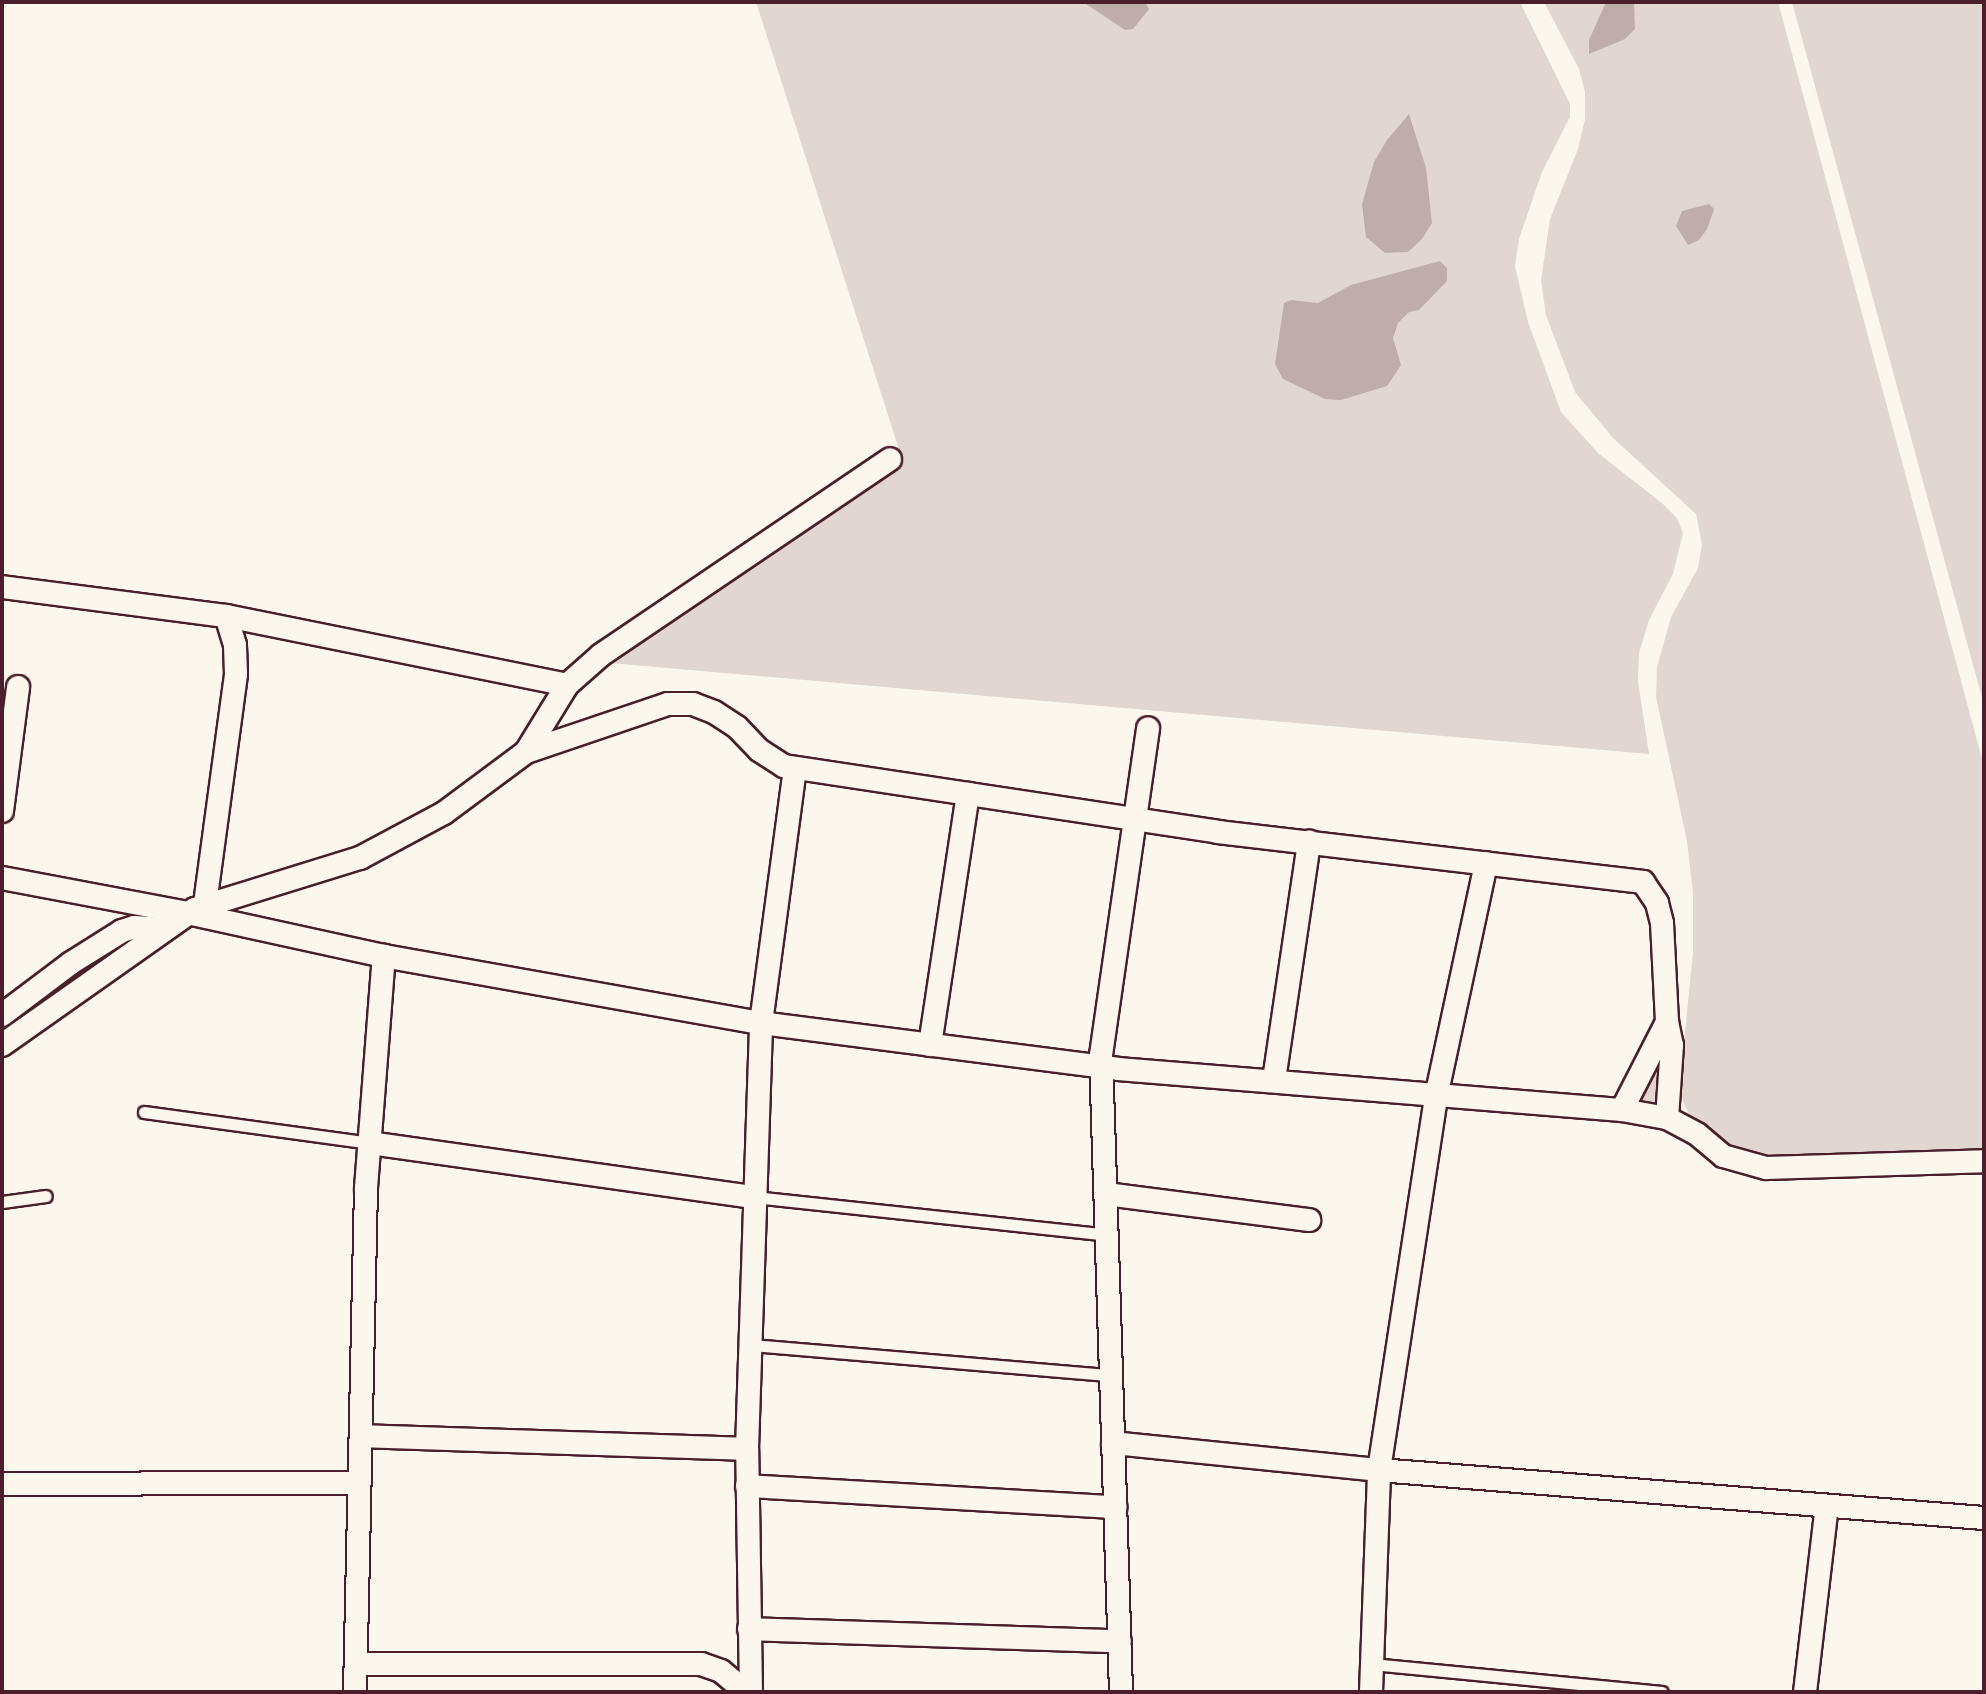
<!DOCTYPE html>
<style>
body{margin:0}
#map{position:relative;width:1986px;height:1694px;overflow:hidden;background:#fbf7ec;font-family:Delius,sans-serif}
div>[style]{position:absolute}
.green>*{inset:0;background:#e2d7d0}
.water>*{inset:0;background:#bfadaa}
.roads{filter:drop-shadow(2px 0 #4a1f2b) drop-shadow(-2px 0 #4a1f2b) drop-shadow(0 2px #4a1f2b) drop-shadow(0 -2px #4a1f2b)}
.service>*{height:11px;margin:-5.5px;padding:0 5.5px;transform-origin:5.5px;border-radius:5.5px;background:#fbf7ec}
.minor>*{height:22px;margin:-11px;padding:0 11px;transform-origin:11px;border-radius:11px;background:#fbf7ec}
span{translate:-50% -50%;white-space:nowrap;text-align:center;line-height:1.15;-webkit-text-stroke:8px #fbf7ec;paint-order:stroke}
.frame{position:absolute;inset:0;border:4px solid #4a1f2b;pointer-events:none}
</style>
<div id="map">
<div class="green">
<i style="clip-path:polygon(756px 2px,1520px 2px,1570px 104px,1570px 117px,1542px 172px,1519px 239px,1515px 266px,1528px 322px,1561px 412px,1598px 453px,1663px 504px,1677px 518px,1683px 533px,1673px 574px,1649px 620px,1639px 653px,1638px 681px,1649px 754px,610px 663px,902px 459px)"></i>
<i style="clip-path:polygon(1544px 2px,1778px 2px,1984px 766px,1984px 1151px,1769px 1157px,1722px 1144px,1690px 1117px,1683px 1101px,1680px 1083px,1693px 952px,1693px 893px,1687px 841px,1656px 697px,1657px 667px,1671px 617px,1698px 568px,1702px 544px,1696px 514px,1613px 438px,1575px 392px,1546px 315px,1541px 281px,1550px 219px,1578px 149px,1585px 119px,1585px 92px,1579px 69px)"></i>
<i style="clip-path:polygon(1792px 2px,1984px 2px,1984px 705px)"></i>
<i style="clip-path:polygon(1653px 1053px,1657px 1055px,1661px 1080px,1658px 1106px,1640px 1106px)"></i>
</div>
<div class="water">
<i style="clip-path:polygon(1083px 2px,1145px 2px,1149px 9px,1133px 29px,1125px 30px)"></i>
<i style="clip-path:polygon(1606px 2px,1634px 2px,1635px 29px,1625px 39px,1589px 54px,1589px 40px)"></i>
<i style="clip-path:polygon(1409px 114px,1426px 168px,1432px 223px,1422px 239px,1408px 252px,1385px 253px,1366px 237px,1362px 204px,1374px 162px,1387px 140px)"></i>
<i style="clip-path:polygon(1709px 204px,1714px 209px,1707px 229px,1699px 240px,1688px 245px,1676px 226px,1682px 211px)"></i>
<i style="clip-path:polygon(1440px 261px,1447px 268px,1447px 281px,1419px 310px,1409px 312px,1398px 323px,1393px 338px,1401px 365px,1387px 386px,1341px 400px,1325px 399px,1283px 379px,1275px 364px,1284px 303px,1291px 300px,1318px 303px,1351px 285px)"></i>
</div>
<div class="roads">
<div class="service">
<i style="left:144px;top:1112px;width:227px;rotate:7.8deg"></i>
<i style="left:754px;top:1197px;width:355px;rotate:6.1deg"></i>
<i style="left:2px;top:1202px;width:44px;rotate:-7.8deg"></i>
<i style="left:751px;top:1345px;width:361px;rotate:4.8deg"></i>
<i style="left:1372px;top:1664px;width:291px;rotate:5.5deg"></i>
</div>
<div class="minor">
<i style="left:2px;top:587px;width:226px;rotate:7.4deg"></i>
<i style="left:226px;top:616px;width:348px;rotate:11.4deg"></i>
<i style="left:526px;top:752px;width:150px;rotate:-18.7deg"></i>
<i style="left:668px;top:704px;width:25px"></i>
<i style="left:693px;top:704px;width:22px;rotate:21deg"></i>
<i style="left:714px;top:712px;width:27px;rotate:33deg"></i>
<i style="left:737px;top:727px;width:32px;rotate:46deg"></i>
<i style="left:759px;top:750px;width:30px;rotate:33deg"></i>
<i style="left:784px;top:766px;width:439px;rotate:8.6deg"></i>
<i style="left:1218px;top:832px;width:428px;rotate:6.7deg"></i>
<i style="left:1643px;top:882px;width:25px;rotate:56deg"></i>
<i style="left:1657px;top:903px;width:21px;rotate:76deg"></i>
<i style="left:1662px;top:923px;width:99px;rotate:87.1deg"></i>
<i style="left:1667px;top:1022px;width:24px;rotate:78deg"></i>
<i style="left:1672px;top:1045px;width:73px;rotate:93.9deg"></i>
<i style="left:2px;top:811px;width:125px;rotate:-82.6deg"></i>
<i style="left:2px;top:878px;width:189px;rotate:10.7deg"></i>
<i style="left:188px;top:913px;width:201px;rotate:12.4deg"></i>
<i style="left:384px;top:956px;width:383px;rotate:10.1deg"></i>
<i style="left:761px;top:1023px;width:360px;rotate:7.3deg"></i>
<i style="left:1118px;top:1069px;width:506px;rotate:4.65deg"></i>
<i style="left:1622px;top:1110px;width:46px;rotate:10.1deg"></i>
<i style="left:1667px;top:1118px;width:34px;rotate:28deg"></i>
<i style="left:1697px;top:1134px;width:34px;rotate:40deg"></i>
<i style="left:1723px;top:1156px;width:45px;rotate:15.6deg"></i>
<i style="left:1766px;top:1168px;width:218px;rotate:-1.8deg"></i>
<i style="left:205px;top:904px;width:232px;rotate:-82.3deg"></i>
<i style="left:236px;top:674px;width:29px;rotate:-92deg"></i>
<i style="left:235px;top:645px;width:30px;rotate:-107deg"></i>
<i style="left:2px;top:1015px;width:86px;rotate:-37deg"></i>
<i style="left:71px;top:963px;width:60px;rotate:-32.1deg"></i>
<i style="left:122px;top:931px;width:13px;rotate:-18deg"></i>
<i style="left:134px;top:927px;width:30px;rotate:4deg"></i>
<i style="left:2px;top:1045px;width:236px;rotate:-35.2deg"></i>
<i style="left:195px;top:909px;width:173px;rotate:-17.2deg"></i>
<i style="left:360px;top:858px;width:95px;rotate:-28.2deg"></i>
<i style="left:444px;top:813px;width:102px;rotate:-36.6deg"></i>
<i style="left:526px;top:752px;width:79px;rotate:-58.5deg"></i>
<i style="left:567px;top:685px;width:45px;rotate:-41.4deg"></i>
<i style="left:601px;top:655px;width:349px;rotate:-34.1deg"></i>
<i style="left:930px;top:1045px;width:254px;rotate:-81.4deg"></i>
<i style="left:1274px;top:1080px;width:241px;rotate:-81.6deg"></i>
<i style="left:1622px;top:1110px;width:99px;rotate:-62.9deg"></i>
<i style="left:369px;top:1143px;width:388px;rotate:8deg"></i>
<i style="left:1106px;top:1194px;width:205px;rotate:7.3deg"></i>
<i style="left:361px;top:1436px;width:386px;rotate:1.9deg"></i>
<i style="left:1113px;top:1443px;width:267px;rotate:5.8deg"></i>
<i style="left:1379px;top:1470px;width:607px;rotate:4.54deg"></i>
<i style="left:2px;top:1484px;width:357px;rotate:-0.2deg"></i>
<i style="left:747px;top:1486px;width:369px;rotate:3.3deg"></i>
<i style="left:749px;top:1629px;width:371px;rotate:1.9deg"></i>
<i style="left:356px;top:1664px;width:345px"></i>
<i style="left:701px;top:1664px;width:21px;rotate:19deg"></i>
<i style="left:721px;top:1671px;width:33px;rotate:40deg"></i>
<i style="left:355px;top:1692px;width:504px;rotate:-88.75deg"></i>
<i style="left:366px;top:1188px;width:233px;rotate:-85.6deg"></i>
<i style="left:751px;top:1692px;width:243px;rotate:-90.9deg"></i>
<i style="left:747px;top:1449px;width:426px;rotate:-88.1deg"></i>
<i style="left:761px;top:1023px;width:257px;rotate:-82.4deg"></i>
<i style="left:1121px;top:1692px;width:637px;rotate:-91.8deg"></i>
<i style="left:1101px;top:1055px;width:330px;rotate:-81.8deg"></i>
<i style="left:1371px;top:1692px;width:222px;rotate:-87.9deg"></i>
<i style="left:1379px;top:1470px;width:377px;rotate:-81.3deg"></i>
<i style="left:1436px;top:1097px;width:239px;rotate:-77.9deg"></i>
<i style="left:1805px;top:1692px;width:187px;rotate:-83.3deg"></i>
</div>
</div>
<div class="frame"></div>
</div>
